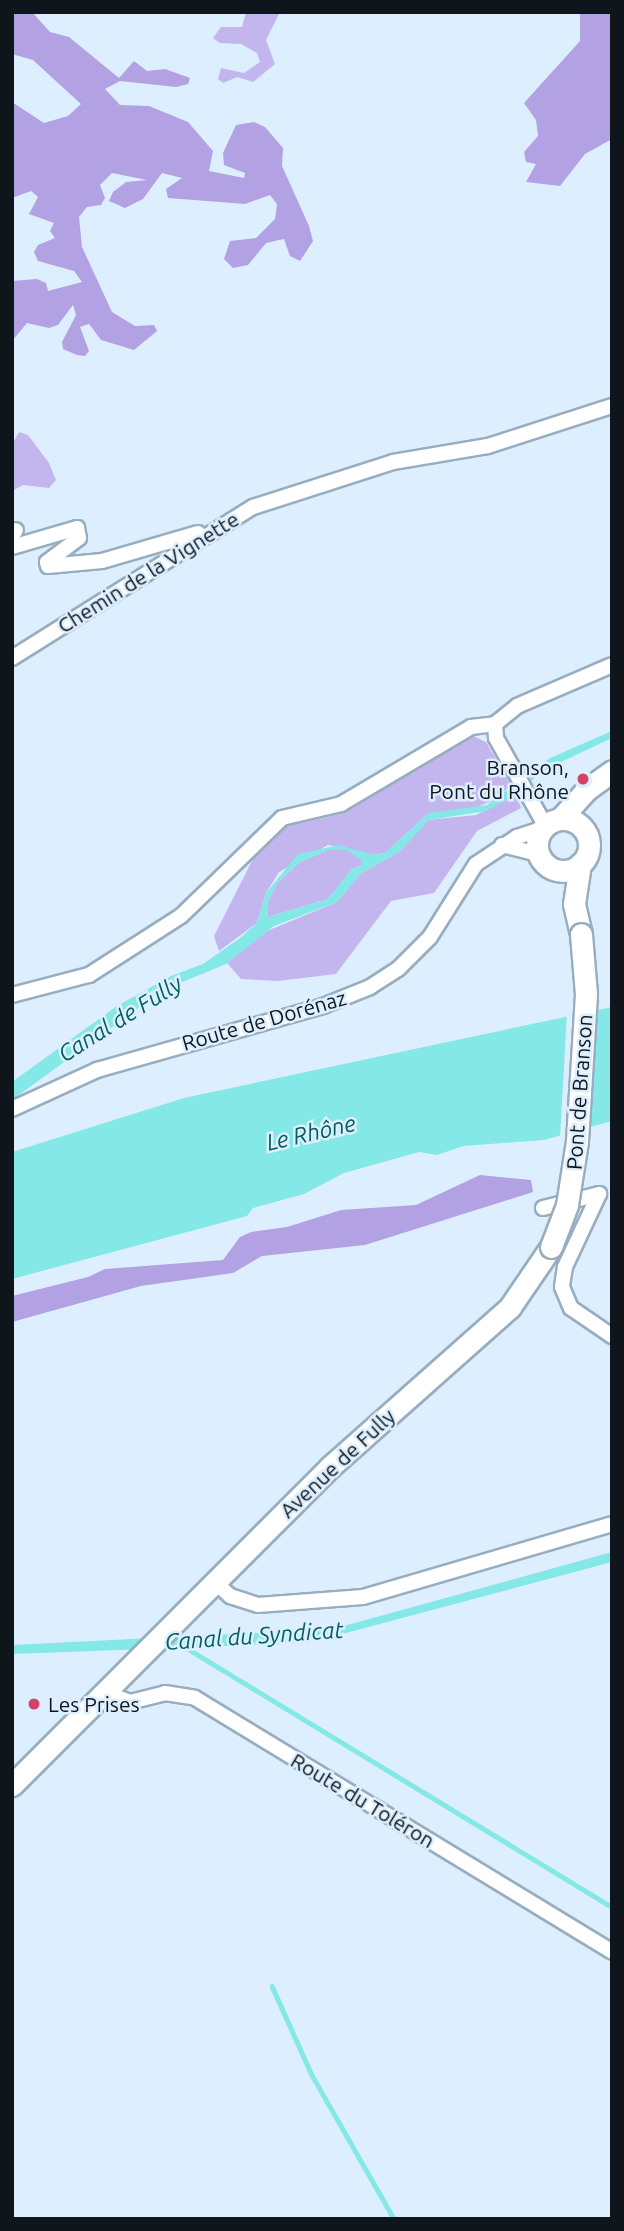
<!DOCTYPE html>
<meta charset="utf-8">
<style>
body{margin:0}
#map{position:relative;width:624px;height:2231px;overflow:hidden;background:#ddeffe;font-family:Ubuntu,sans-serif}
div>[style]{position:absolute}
.green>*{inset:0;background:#c3b6ef}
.forest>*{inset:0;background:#b2a2e4}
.water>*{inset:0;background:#84e8e7}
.pier>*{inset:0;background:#ddeffe}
.stream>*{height:4.5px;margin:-2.25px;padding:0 2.25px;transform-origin:2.25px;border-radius:2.25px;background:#84e8e7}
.roads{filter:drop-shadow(2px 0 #98adbf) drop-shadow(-2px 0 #98adbf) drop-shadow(0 2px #98adbf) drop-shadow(0 -2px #98adbf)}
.street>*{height:14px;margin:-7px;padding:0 7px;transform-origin:7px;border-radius:7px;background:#fff}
.secondary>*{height:21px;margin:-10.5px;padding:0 10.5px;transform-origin:10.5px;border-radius:10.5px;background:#fff}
.secondary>.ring{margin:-10.5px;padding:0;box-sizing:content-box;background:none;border:21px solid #fff;border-radius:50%}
.bridges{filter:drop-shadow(2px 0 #98adbf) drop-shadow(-2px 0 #98adbf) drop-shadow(0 2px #98adbf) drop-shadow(0 -2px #98adbf)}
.secondary-bridge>*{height:21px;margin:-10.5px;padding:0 10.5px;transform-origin:10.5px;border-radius:10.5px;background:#fff}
.dots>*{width:19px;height:19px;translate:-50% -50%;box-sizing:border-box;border:4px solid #ddeffe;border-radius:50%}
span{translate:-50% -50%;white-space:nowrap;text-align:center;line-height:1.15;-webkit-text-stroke:5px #ddeffe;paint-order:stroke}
.street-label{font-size:21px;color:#0e161c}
.poi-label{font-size:21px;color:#0e161c}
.right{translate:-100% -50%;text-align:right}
.left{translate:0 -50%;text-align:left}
.water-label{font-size:23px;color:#015f5e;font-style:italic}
.frame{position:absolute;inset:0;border:14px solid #0e161c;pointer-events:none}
</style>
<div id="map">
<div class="green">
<i style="clip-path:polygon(246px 12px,280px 12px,266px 40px,275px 64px,253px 82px,237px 77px,223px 83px,218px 79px,221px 68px,244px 73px,260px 62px,257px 53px,241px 44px,220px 43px,213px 38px,221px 27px,242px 27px)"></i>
<i style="clip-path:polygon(19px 432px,28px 435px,49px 463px,56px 480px,49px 488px,23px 485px,12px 491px,13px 443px)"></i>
<i style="clip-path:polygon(471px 735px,486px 742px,511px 784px,498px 798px,470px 810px,429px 813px,385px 853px,374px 855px,328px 845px,279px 872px,266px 893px,257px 923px,219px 951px,214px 936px,259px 847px,281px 827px,328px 817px)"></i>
<i style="clip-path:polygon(516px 795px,521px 808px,477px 831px,434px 893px,391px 901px,336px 974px,278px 981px,241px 979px,227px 963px,262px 933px,337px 902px,361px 873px,399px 852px,428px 820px,476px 815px)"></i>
<i style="clip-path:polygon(328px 850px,347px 850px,361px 859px,361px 865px,351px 870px,328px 899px,268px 917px,267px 904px,277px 883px,300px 862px)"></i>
</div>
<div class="forest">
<i style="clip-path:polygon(12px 12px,32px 12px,50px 32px,69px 37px,119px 78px,134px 61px,147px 71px,165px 69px,190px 78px,188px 84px,176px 87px,120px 81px,105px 89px,120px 105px,149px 106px,188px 122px,213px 151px,209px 171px,244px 178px,245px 173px,224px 165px,223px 153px,236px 125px,254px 122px,265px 127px,283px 148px,282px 166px,309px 226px,313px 241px,300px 261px,290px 256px,284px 239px,266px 243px,248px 265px,233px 268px,224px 259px,230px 241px,256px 238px,275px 219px,277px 204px,270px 195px,245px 204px,168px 198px,166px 189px,182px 178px,162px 173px,143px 199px,125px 208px,109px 201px,113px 192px,126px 182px,147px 180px,112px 173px,100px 185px,105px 198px,101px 205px,87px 207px,79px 217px,82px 247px,112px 312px,135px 326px,154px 325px,157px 331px,134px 350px,101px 340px,89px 324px,80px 327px,89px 351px,85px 356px,77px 355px,63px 349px,62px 342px,76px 315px,73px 305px,58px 325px,49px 328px,27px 323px,12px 341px,12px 281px,37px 279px,46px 283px,48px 291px,82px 282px,74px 271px,38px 261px,34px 252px,38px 245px,55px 238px,50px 231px,54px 223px,29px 214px,38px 197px,31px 191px,12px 198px,12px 102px,44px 123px,68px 116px,81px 104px,33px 60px,12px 54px)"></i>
<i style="clip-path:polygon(580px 12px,612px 12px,612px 139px,585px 154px,560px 186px,526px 182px,536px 164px,526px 162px,524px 152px,538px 136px,536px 120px,524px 103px,580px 41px)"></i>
<i style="clip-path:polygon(480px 1175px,531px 1180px,533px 1192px,365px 1245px,262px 1256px,233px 1273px,141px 1286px,12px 1322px,12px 1296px,88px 1277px,105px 1269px,223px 1260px,240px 1237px,251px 1232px,287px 1227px,341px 1210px,416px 1205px)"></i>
</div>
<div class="water">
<i style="clip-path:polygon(evenodd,612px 731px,612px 738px,542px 771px,516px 795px,486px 811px,429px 820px,399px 852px,361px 873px,337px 902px,274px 926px,226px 964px,163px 990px,12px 1100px,12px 1082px,117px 1006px,171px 976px,203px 964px,240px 938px,257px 923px,266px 893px,298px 854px,339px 845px,374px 855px,385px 853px,429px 813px,487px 805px,550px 758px,612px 731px,328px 850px,347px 850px,361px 859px,361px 865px,351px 870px,328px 899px,268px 917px,267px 904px,277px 883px,300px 862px,328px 850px)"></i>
<i style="clip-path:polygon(612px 1007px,612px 1121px,544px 1140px,463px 1146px,437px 1155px,419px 1152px,344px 1173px,304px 1194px,253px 1208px,247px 1216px,12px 1279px,12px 1152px,184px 1098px)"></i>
<i style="clip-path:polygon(612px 1552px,612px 1562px,331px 1637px,284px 1644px,12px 1654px,12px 1645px,333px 1629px)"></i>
</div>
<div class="pier">
<i style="clip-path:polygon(595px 1007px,589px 1131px,560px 1139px,567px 1012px)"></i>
</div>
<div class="stream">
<i style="left:180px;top:1644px;width:506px;rotate:31.33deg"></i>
<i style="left:272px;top:1986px;width:98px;rotate:65.8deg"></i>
<i style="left:312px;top:2075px;width:166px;rotate:60.3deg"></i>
</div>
<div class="roads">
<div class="street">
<i style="left:12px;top:536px;width:7px;rotate:-56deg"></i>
<i style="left:12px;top:547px;width:68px;rotate:-16.3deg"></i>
<i style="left:77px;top:528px;width:10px;rotate:79deg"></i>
<i style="left:79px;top:538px;width:40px;rotate:143deg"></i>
<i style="left:47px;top:562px;width:4px;rotate:76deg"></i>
<i style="left:48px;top:566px;width:54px;rotate:-5.3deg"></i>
<i style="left:102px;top:561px;width:100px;rotate:-16.3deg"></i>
<i style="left:12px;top:658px;width:284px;rotate:-32.1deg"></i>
<i style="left:253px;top:507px;width:147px;rotate:-17.8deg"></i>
<i style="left:393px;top:462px;width:96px;rotate:-9.6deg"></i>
<i style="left:488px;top:446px;width:130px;rotate:-17.9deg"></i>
<i style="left:545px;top:825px;width:100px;rotate:-119.4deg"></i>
<i style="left:496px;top:738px;width:14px;rotate:-94deg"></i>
<i style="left:495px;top:724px;width:28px;rotate:-39deg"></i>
<i style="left:517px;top:706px;width:103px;rotate:-23.3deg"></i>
<i style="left:502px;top:845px;width:37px;rotate:14deg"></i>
<i style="left:12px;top:995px;width:80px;rotate:-14.6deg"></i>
<i style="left:89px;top:975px;width:109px;rotate:-32.7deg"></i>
<i style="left:181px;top:916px;width:141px;rotate:-44.1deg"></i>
<i style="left:282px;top:818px;width:61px;rotate:-13.3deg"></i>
<i style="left:341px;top:804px;width:151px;rotate:-30.6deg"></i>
<i style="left:471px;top:727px;width:24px;rotate:-7deg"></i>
<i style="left:12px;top:1109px;width:94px;rotate:-24.6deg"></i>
<i style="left:97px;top:1070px;width:235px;rotate:-15.8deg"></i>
<i style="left:323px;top:1006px;width:51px;rotate:-22deg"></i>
<i style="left:370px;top:987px;width:33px;rotate:-33deg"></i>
<i style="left:398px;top:969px;width:45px;rotate:-45deg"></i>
<i style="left:430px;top:937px;width:86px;rotate:-57.8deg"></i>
<i style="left:476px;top:864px;width:49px;rotate:-33.4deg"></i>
<i style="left:517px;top:837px;width:25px;rotate:-18deg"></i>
<i style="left:599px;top:1194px;width:81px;rotate:115deg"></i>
<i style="left:565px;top:1267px;width:20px;rotate:99deg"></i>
<i style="left:562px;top:1287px;width:23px;rotate:67deg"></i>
<i style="left:571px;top:1308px;width:50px;rotate:34.3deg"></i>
<i style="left:543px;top:1208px;width:58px;rotate:-14deg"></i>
<i style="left:214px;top:1581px;width:22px;rotate:43deg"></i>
<i style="left:230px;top:1596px;width:29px;rotate:18deg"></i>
<i style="left:258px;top:1605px;width:105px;rotate:-4.4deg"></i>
<i style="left:363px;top:1597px;width:259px;rotate:-16.3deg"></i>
<i style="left:104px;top:1692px;width:28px;rotate:21deg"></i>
<i style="left:130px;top:1702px;width:36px;rotate:-14deg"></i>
<i style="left:165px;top:1693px;width:30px;rotate:9deg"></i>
<i style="left:195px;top:1698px;width:488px;rotate:31.3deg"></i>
</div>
<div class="secondary">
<i style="left:561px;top:818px;width:38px;rotate:-48deg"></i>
<i style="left:586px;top:790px;width:32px;rotate:-36deg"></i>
<i class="ring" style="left:537px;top:819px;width:31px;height:31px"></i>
<i style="left:580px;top:864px;width:40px;rotate:98.5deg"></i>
<i style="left:574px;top:904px;width:31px;rotate:77deg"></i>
<i style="left:12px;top:1785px;width:450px;rotate:-45deg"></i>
<i style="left:330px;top:1467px;width:241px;rotate:-41.6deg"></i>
<i style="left:510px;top:1307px;width:73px;rotate:-55.7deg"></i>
</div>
</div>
<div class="bridges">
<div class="secondary-bridge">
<i style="left:551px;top:1247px;width:45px;rotate:-69.1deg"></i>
<i style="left:567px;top:1205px;width:65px;rotate:-81.1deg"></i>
<i style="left:577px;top:1141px;width:147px;rotate:-86.5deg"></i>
<i style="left:586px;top:994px;width:60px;rotate:-94.8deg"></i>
</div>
</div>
<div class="dots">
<i style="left:583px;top:779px;background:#d24365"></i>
<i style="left:34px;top:1704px;background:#d24365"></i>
</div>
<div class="street-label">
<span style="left:148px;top:572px;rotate:-32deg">Chemin de la Vignette</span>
<span style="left:264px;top:1020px;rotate:-16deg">Route de Dorénaz</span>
<span style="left:579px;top:1092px;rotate:-86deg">Pont de Branson</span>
<span style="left:337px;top:1463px;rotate:-43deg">Avenue de Fully</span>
<span style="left:363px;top:1800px;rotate:31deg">Route du Toléron</span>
</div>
<div class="poi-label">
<span class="right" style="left:569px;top:779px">Branson,<br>Pont du Rhône</span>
<span class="left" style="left:48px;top:1704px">Les Prises</span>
</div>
<div class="water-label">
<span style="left:120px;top:1019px;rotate:-32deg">Canal de Fully</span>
<span style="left:311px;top:1133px;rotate:-13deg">Le Rhône</span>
<span style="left:254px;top:1636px;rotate:-4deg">Canal du Syndicat</span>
</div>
<div class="frame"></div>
</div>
